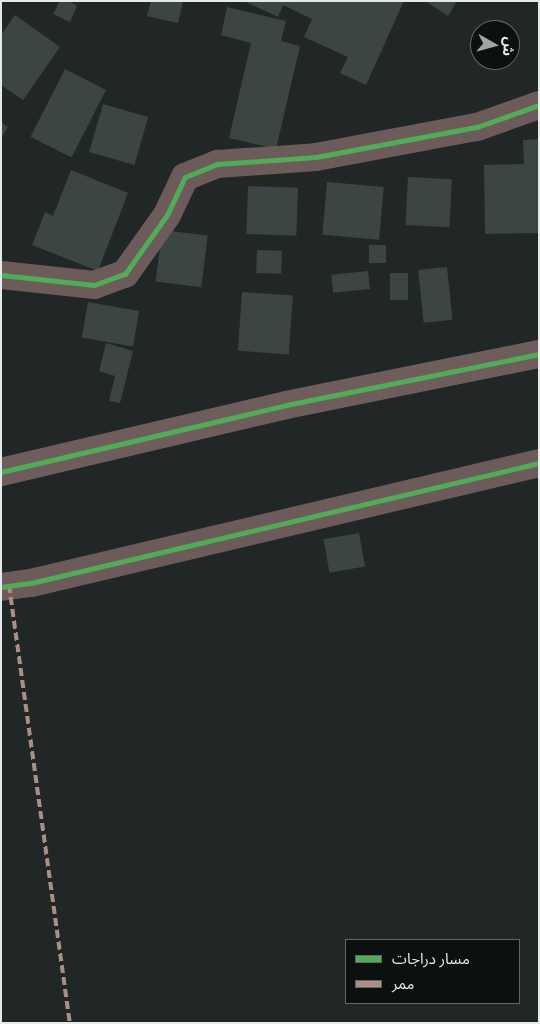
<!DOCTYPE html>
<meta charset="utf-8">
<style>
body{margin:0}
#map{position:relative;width:540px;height:1024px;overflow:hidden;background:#212726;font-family:"Roboto Condensed","Noto Sans Arabic",sans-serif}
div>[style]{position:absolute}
.building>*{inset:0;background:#3b4544;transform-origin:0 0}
.street>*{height:28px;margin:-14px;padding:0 14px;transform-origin:14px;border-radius:14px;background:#6c5b5a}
.secondary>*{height:28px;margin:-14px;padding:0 14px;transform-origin:14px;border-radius:14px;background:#6e5d5c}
.quiet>*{height:4px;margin-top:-2px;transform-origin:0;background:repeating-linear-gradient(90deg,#ac8f84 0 8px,transparent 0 12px)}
.cycleway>*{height:5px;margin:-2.5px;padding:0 2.5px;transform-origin:2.5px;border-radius:2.5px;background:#51ab58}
span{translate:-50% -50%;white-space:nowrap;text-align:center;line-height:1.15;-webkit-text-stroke:4px #0c1110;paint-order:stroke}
.frame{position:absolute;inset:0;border:2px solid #e3ebea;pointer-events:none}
.legend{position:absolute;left:345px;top:939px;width:175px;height:65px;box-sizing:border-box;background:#0c1110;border:1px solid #626867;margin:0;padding:6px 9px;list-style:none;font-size:15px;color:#e3ebea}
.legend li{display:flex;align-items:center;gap:10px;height:25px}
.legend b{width:25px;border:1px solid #626867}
.north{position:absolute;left:470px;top:20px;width:50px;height:50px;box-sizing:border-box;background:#0c1110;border:1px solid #626867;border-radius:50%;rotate:97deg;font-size:14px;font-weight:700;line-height:20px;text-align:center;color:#e3ebea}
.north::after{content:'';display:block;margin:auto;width:18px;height:22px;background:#9fa6a5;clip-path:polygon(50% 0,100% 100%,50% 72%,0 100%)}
</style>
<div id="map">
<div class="building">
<i style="clip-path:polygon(60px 1px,69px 1px,77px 6px,70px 22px,53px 14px)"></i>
<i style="clip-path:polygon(151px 1px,183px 1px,178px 23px,147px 16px)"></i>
<i style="clip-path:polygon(244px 1px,404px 1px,366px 85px,340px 73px,348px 57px,304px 37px,312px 19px,283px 5px,278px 17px)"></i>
<i style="clip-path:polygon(425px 1px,457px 1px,448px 16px)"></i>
<i style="clip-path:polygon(227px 7px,286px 21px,281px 41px,300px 46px,276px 149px,229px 138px,251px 43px,221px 35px)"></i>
<i style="clip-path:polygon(15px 15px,60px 47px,23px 100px,1px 85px,1px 35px)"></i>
<i style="left:65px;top:69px;width:46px;height:76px;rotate:27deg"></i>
<i style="left:103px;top:104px;width:47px;height:50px;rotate:16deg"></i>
<i style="clip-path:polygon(1px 122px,8px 127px,1px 138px)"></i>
<i style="clip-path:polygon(539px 139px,539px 233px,485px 234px,484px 165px,524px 164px,523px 140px)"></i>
<i style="clip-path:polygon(71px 170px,128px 193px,98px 271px,32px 245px,45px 212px,53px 216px)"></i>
<i style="left:408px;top:177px;width:44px;height:48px;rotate:3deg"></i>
<i style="left:327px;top:182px;width:57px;height:53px;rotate:5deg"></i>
<i style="left:248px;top:186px;width:50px;height:48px;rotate:2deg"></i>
<i style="left:162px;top:230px;width:46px;height:52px;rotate:7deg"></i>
<i style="left:369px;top:245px;width:17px;height:18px"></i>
<i style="left:257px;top:250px;width:25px;height:23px;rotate:2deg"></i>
<i style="left:447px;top:267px;width:53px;height:29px;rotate:84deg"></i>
<i style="left:368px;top:271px;width:18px;height:37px;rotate:84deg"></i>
<i style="left:390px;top:273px;width:18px;height:27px"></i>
<i style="left:242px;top:292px;width:51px;height:59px;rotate:4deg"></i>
<i style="left:88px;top:302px;width:52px;height:36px;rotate:10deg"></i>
<i style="clip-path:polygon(106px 343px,133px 351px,120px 403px,109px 401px,115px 376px,99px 371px)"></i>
<i style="left:359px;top:533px;width:34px;height:36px;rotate:80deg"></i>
</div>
<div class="street">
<i style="left:1px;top:275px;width:94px;rotate:6.1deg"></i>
<i style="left:94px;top:285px;width:33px;rotate:-20deg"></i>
<i style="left:125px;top:274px;width:72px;rotate:-54.6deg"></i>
<i style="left:167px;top:215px;width:42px;rotate:-64.7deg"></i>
<i style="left:185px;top:177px;width:35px;rotate:-22deg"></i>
<i style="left:217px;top:164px;width:99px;rotate:-4deg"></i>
<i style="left:316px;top:157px;width:164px;rotate:-10.6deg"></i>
<i style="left:477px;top:127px;width:66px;rotate:-19.5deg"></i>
<i style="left:1px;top:587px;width:30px;rotate:-8deg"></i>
<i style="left:31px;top:583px;width:522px;rotate:-13.29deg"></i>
</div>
<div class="secondary">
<i style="left:1px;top:472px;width:293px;rotate:-13.2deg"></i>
<i style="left:286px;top:405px;width:258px;rotate:-11.4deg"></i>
</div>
<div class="quiet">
<i style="left:9px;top:585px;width:442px;rotate:82.1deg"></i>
</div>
<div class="cycleway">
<i style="left:1px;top:275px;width:94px;rotate:6.1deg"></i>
<i style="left:94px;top:285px;width:33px;rotate:-20deg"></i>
<i style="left:125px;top:274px;width:72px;rotate:-54.6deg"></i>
<i style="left:167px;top:215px;width:42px;rotate:-64.7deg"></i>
<i style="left:185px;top:177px;width:35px;rotate:-22deg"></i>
<i style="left:217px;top:164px;width:99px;rotate:-4deg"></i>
<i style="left:316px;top:157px;width:164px;rotate:-10.6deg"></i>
<i style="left:477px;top:127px;width:66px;rotate:-19.5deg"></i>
<i style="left:1px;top:472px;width:293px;rotate:-13.2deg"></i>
<i style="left:286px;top:405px;width:258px;rotate:-11.4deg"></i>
<i style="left:1px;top:587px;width:30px;rotate:-8deg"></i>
<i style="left:31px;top:583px;width:522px;rotate:-13.29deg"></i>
</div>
<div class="frame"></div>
<ul class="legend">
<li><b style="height:6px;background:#51ab58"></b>مسار دراجات</li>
<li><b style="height:6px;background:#ac8f84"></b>ممر</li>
</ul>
<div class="north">ش</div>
</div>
